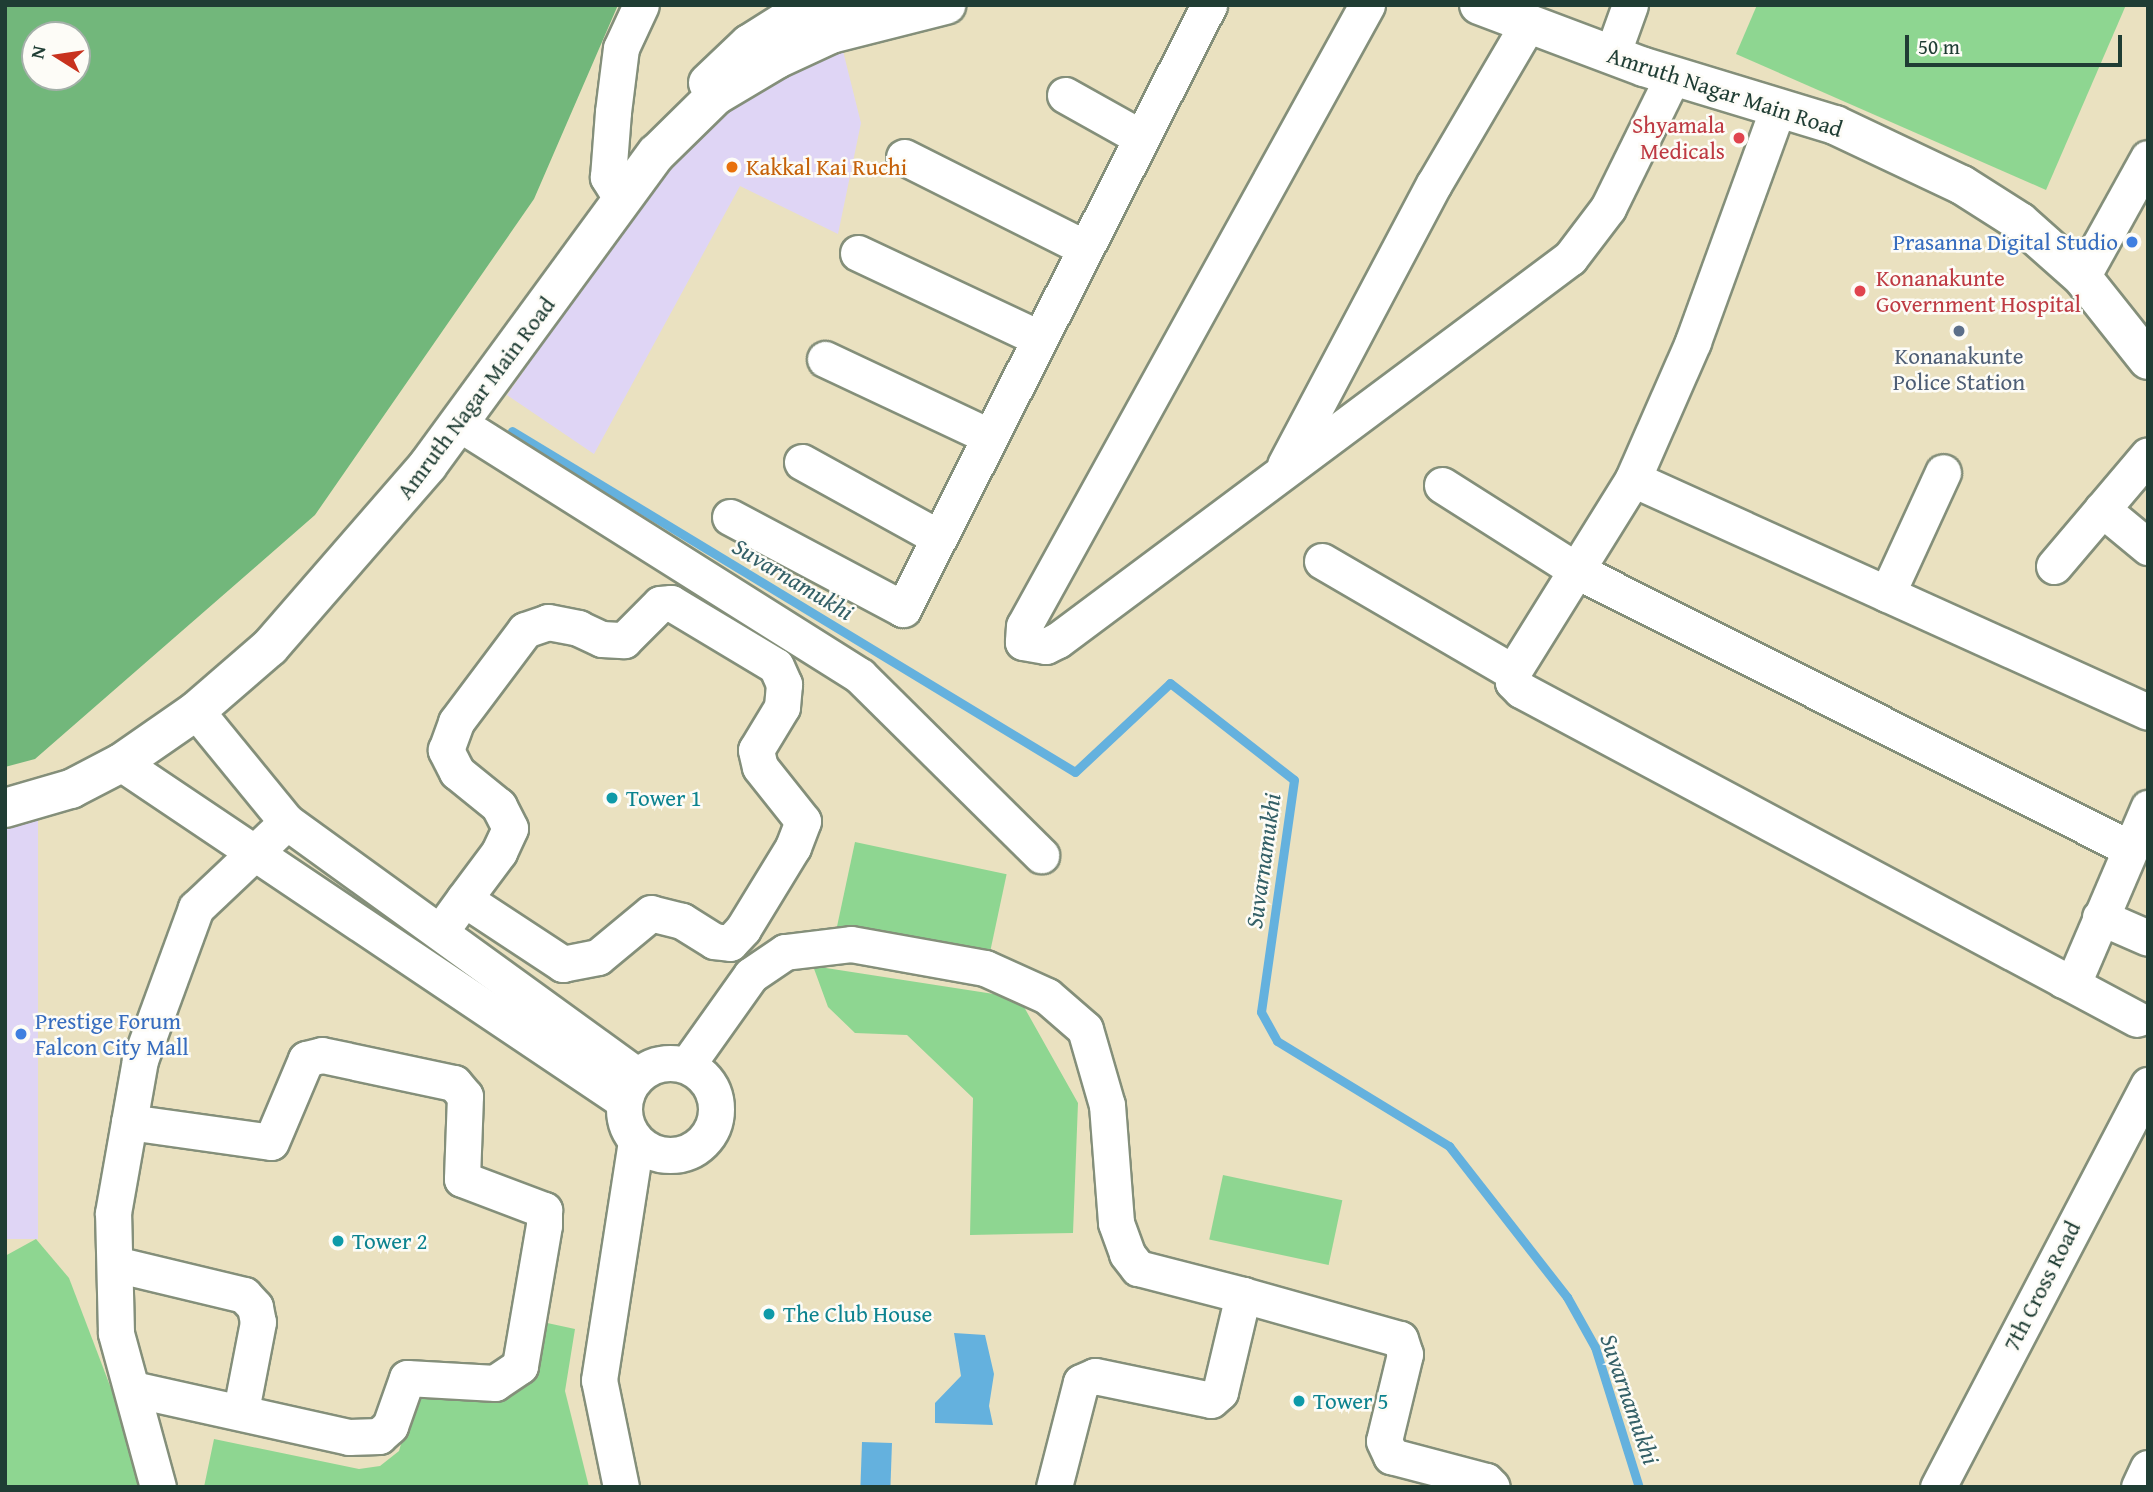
<!DOCTYPE html>
<style>
body{margin:0}
#map{position:relative;width:2153px;height:1492px;overflow:hidden;background:#eae1c0;font-family:"Gentium Book Plus",serif}
div>[style]{position:absolute}
.built>*{inset:0;background:#dfd5f5;transform-origin:0 0}
.green>*{inset:0;background:#8ed691;transform-origin:0 0}
.forest>*{inset:0;background:#72b77b}
.water>*{inset:0;background:#64b1de;transform-origin:0 0}
.stream>*{height:9px;margin:-4.5px;padding:0 4.5px;transform-origin:4.5px;border-radius:4.5px;background:#64b1de}
.roads{filter:drop-shadow(2px 0 #848f7a) drop-shadow(-2px 0 #848f7a) drop-shadow(0 2px #848f7a) drop-shadow(0 -2px #848f7a)}
.minor>*{height:35px;margin:-17.5px;padding:0 17.5px;transform-origin:17.5px;border-radius:17.5px;background:#fff}
.minor>.ring{margin:-17.5px;padding:0;box-sizing:content-box;background:none;border:35px solid #fff;border-radius:50%}
.major>*{height:38px;margin:-19px;padding:0 19px;transform-origin:19px;border-radius:19px;background:#fff}
.dots>*{width:19px;height:19px;translate:-50% -50%;box-sizing:border-box;border:4px solid #fdfcf7;border-radius:50%}
span{translate:-50% -50%;white-space:nowrap;text-align:center;line-height:1.15;-webkit-text-stroke:5px #fdfcf7;paint-order:stroke}
.street-label{font-size:23px;color:#1f3d34}
.health-label{font-size:23px;color:#be3a42}
.right{translate:-100% -50%;text-align:right}
.left{translate:0 -50%;text-align:left}
.food-label{font-size:23px;color:#c56008}
.shop-label{font-size:23px;color:#366cbe}
.service-label{font-size:23px;color:#4e5e75}
.culture-label{font-size:23px;color:#0d838f}
.water-label{font-size:24px;color:#346067;font-style:italic}
.frame{position:absolute;inset:0;border:7px solid #1f3d34;pointer-events:none}
.north{position:absolute;left:21px;top:21px;width:70px;height:70px;box-sizing:border-box;background:#fdfcf7;border:2px solid #a4b0a9;border-radius:50%;rotate:282deg;font-size:19px;font-weight:700;line-height:28px;text-align:center;color:#1f3d34}
.north::after{content:'';display:block;margin:auto;width:24px;height:32px;background:#c8321e;clip-path:polygon(50% 0,100% 100%,50% 72%,0 100%)}
.scale{position:absolute;left:1905px;top:35px;width:217px;height:32px;box-sizing:border-box;border:4px solid #1f3d34;border-top:0;padding-left:9px;font-size:21px;line-height:24px;white-space:nowrap;color:#1f3d34;-webkit-text-stroke:5px #fdfcf7;paint-order:stroke}
</style>
<div id="map">
<div class="built">
<i style="clip-path:polygon(842px 47px,861px 123px,838px 234px,740px 186px,594px 454px,507px 395px,638px 207px,726px 107px)"></i>
<i style="left:38px;top:821px;width:418px;height:34px;rotate:90deg"></i>
</div>
<div class="green">
<i style="clip-path:polygon(1757px 5px,2126px 5px,2046px 190px,1736px 54px)"></i>
<i style="left:855px;top:842px;width:155px;height:88px;rotate:12deg"></i>
<i style="clip-path:polygon(813px 966px,1019px 998px,1078px 1103px,1073px 1233px,970px 1235px,973px 1098px,907px 1035px,855px 1033px,828px 1007px)"></i>
<i style="left:1223px;top:1175px;width:122px;height:66px;rotate:12deg"></i>
<i style="clip-path:polygon(36px 1239px,69px 1278px,128px 1433px,141px 1487px,5px 1487px,5px 1256px)"></i>
<i style="clip-path:polygon(538px 1321px,575px 1329px,565px 1391px,589px 1487px,204px 1487px,214px 1439px,359px 1469px,380px 1466px,399px 1451px,412px 1406px,422px 1391px,484px 1391px)"></i>
</div>
<div class="forest">
<i style="clip-path:polygon(evenodd,5px 5px,618px 5px,534px 199px,315px 515px,35px 759px,5px 767px,5px 5px,35px 35px,77px 35px,77px 77px,35px 77px,35px 35px)"></i>
</div>
<div class="water">
<i style="clip-path:polygon(954px 1333px,985px 1335px,994px 1374px,989px 1406px,993px 1425px,935px 1423px,935px 1403px,961px 1376px)"></i>
<i style="left:862px;top:1442px;width:30px;height:45px;rotate:2deg"></i>
</div>
<div class="stream">
<i style="left:512px;top:431px;width:658px;rotate:31.2deg"></i>
<i style="left:1075px;top:772px;width:130px;rotate:-43.1deg"></i>
<i style="left:1170px;top:683px;width:157px;rotate:38deg"></i>
<i style="left:1294px;top:780px;width:234px;rotate:98.1deg"></i>
<i style="left:1261px;top:1012px;width:33px;rotate:61deg"></i>
<i style="left:1277px;top:1041px;width:202px;rotate:31.4deg"></i>
<i style="left:1449px;top:1146px;width:192px;rotate:52deg"></i>
<i style="left:1567px;top:1297px;width:57px;rotate:60.8deg"></i>
<i style="left:1595px;top:1347px;width:147px;rotate:72.6deg"></i>
</div>
<div class="roads">
<div class="minor">
<i style="left:1367px;top:5px;width:709px;rotate:118.91deg"></i>
<i style="left:1024px;top:626px;width:16px;rotate:94deg"></i>
<i style="left:1023px;top:642px;width:23px;rotate:10deg"></i>
<i style="left:1046px;top:646px;width:13px;rotate:-27deg"></i>
<i style="left:1058px;top:640px;width:639px;rotate:-36.73deg"></i>
<i style="left:1570px;top:258px;width:63px;rotate:-52.8deg"></i>
<i style="left:1608px;top:208px;width:147px;rotate:-63.8deg"></i>
<i style="left:1612px;top:55px;width:53px;rotate:-70.2deg"></i>
<i style="left:1065px;top:95px;width:86px;rotate:29.2deg"></i>
<i style="left:1778px;top:108px;width:249px;rotate:110deg"></i>
<i style="left:1693px;top:342px;width:150px;rotate:113.7deg"></i>
<i style="left:1633px;top:479px;width:227px;rotate:121.9deg"></i>
<i style="left:1513px;top:672px;width:10px;rotate:90deg"></i>
<i style="left:1513px;top:682px;width:11px;rotate:45deg"></i>
<i style="left:1521px;top:690px;width:698px;rotate:28.11deg"></i>
<i style="left:904px;top:157px;width:203px;rotate:26.7deg"></i>
<i style="left:621px;top:198px;width:25px;rotate:-122deg"></i>
<i style="left:608px;top:177px;width:65px;rotate:-85.6deg"></i>
<i style="left:613px;top:112px;width:64px;rotate:-82.9deg"></i>
<i style="left:621px;top:48px;width:47px;rotate:-65.1deg"></i>
<i style="left:858px;top:253px;width:200px;rotate:25.2deg"></i>
<i style="left:2082px;top:277px;width:136px;rotate:-61deg"></i>
<i style="left:825px;top:359px;width:181px;rotate:25.2deg"></i>
<i style="left:460px;top:424px;width:473px;rotate:32.2deg"></i>
<i style="left:860px;top:676px;width:255px;rotate:44.7deg"></i>
<i style="left:802px;top:462px;width:155px;rotate:28.9deg"></i>
<i style="left:1285px;top:465px;width:318px;rotate:-62.1deg"></i>
<i style="left:1434px;top:184px;width:186px;rotate:-59.6deg"></i>
<i style="left:1633px;top:479px;width:565px;rotate:24.34deg"></i>
<i style="left:1442px;top:485px;width:162px;rotate:32.4deg"></i>
<i style="left:1579px;top:572px;width:615px;rotate:26.65deg"></i>
<i style="left:2102px;top:509px;width:60px;rotate:39.6deg"></i>
<i style="left:730px;top:517px;width:196px;rotate:28deg"></i>
<i style="left:903px;top:609px;width:677px;rotate:-63.13deg"></i>
<i style="left:1322px;top:561px;width:221px;rotate:30.2deg"></i>
<i style="left:2054px;top:566px;width:145px;rotate:-49.7deg"></i>
<i style="left:1887px;top:594px;width:134px;rotate:-65.3deg"></i>
<i style="left:196px;top:711px;width:144px;rotate:50.7deg"></i>
<i style="left:287px;top:822px;width:432px;rotate:35.9deg"></i>
<i style="left:121px;top:763px;width:606px;rotate:33.9deg"></i>
<i style="left:2100px;top:917px;width:52px;rotate:23.6deg"></i>
<i style="left:440px;top:932px;width:41px;rotate:-54deg"></i>
<i style="left:464px;top:899px;width:59px;rotate:-53.3deg"></i>
<i style="left:499px;top:852px;width:26px;rotate:-65deg"></i>
<i style="left:510px;top:828px;width:25px;rotate:-117deg"></i>
<i style="left:499px;top:806px;width:54px;rotate:-141deg"></i>
<i style="left:457px;top:772px;width:25px;rotate:-117deg"></i>
<i style="left:446px;top:750px;width:30px;rotate:-70deg"></i>
<i style="left:456px;top:722px;width:115px;rotate:-53.1deg"></i>
<i style="left:525px;top:630px;width:24px;rotate:-19deg"></i>
<i style="left:548px;top:622px;width:31px;rotate:11deg"></i>
<i style="left:578px;top:628px;width:26px;rotate:25deg"></i>
<i style="left:602px;top:639px;width:22px;rotate:3deg"></i>
<i style="left:624px;top:640px;width:51px;rotate:-45deg"></i>
<i style="left:660px;top:604px;width:11px;rotate:-5deg"></i>
<i style="left:671px;top:603px;width:122px;rotate:31deg"></i>
<i style="left:776px;top:666px;width:20px;rotate:66deg"></i>
<i style="left:784px;top:684px;width:23px;rotate:95deg"></i>
<i style="left:782px;top:707px;width:50px;rotate:121.2deg"></i>
<i style="left:756px;top:750px;width:17px;rotate:77deg"></i>
<i style="left:760px;top:767px;width:69px;rotate:51.5deg"></i>
<i style="left:803px;top:821px;width:28px;rotate:111deg"></i>
<i style="left:793px;top:847px;width:96px;rotate:121.4deg"></i>
<i style="left:743px;top:929px;width:19px;rotate:133deg"></i>
<i style="left:730px;top:943px;width:16px;rotate:-173deg"></i>
<i style="left:714px;top:941px;width:38px;rotate:-148deg"></i>
<i style="left:682px;top:921px;width:32px;rotate:-166deg"></i>
<i style="left:651px;top:913px;width:69px;rotate:140.3deg"></i>
<i style="left:598px;top:957px;width:36px;rotate:169deg"></i>
<i style="left:563px;top:964px;width:118px;rotate:-146.7deg"></i>
<i style="left:2063px;top:980px;width:15px;rotate:-23deg"></i>
<i style="left:2077px;top:974px;width:181px;rotate:-66.8deg"></i>
<i class="ring" style="left:624px;top:1063px;width:57px;height:57px"></i>
<i style="left:687px;top:1065px;width:110px;rotate:-54.6deg"></i>
<i style="left:751px;top:975px;width:41px;rotate:-34.1deg"></i>
<i style="left:785px;top:952px;width:66px;rotate:-6.9deg"></i>
<i style="left:851px;top:944px;width:136px;rotate:10.2deg"></i>
<i style="left:985px;top:968px;width:68px;rotate:24.3deg"></i>
<i style="left:1047px;top:996px;width:50px;rotate:41deg"></i>
<i style="left:1085px;top:1029px;width:79px;rotate:73.9deg"></i>
<i style="left:1107px;top:1105px;width:118px;rotate:85.6deg"></i>
<i style="left:1116px;top:1223px;width:33px;rotate:70deg"></i>
<i style="left:1127px;top:1254px;width:18px;rotate:52deg"></i>
<i style="left:1138px;top:1268px;width:108px;rotate:14.4deg"></i>
<i style="left:129px;top:1122px;width:143px;rotate:8deg"></i>
<i style="left:271px;top:1142px;width:90px;rotate:-67.1deg"></i>
<i style="left:306px;top:1059px;width:16px;rotate:-14deg"></i>
<i style="left:322px;top:1055px;width:135px;rotate:12deg"></i>
<i style="left:454px;top:1083px;width:17px;rotate:50deg"></i>
<i style="left:465px;top:1096px;width:83px;rotate:92.1deg"></i>
<i style="left:462px;top:1179px;width:88px;rotate:20.7deg"></i>
<i style="left:544px;top:1210px;width:15px;rotate:90deg"></i>
<i style="left:544px;top:1225px;width:143px;rotate:99.7deg"></i>
<i style="left:520px;top:1366px;width:30px;rotate:146deg"></i>
<i style="left:495px;top:1383px;width:88px;rotate:-176.7deg"></i>
<i style="left:407px;top:1378px;width:51px;rotate:109.5deg"></i>
<i style="left:390px;top:1426px;width:15px;rotate:138deg"></i>
<i style="left:379px;top:1436px;width:30px;rotate:178deg"></i>
<i style="left:349px;top:1437px;width:222px;rotate:-167.5deg"></i>
<i style="left:115px;top:1264px;width:133px;rotate:13.5deg"></i>
<i style="left:244px;top:1295px;width:16px;rotate:47deg"></i>
<i style="left:255px;top:1307px;width:15px;rotate:79deg"></i>
<i style="left:258px;top:1322px;width:90px;rotate:100.9deg"></i>
<i style="left:158px;top:1487px;width:160px;rotate:-105.3deg"></i>
<i style="left:116px;top:1333px;width:120px;rotate:-91.4deg"></i>
<i style="left:113px;top:1213px;width:155px;rotate:-80deg"></i>
<i style="left:140px;top:1060px;width:162px;rotate:-69.8deg"></i>
<i style="left:196px;top:908px;width:125px;rotate:-43.4deg"></i>
<i style="left:621px;top:1487px;width:109px;rotate:-101.6deg"></i>
<i style="left:599px;top:1380px;width:241px;rotate:-81.2deg"></i>
<i style="left:1054px;top:1487px;width:108px;rotate:-75.6deg"></i>
<i style="left:1081px;top:1382px;width:15px;rotate:-23deg"></i>
<i style="left:1095px;top:1376px;width:118px;rotate:11.7deg"></i>
<i style="left:1211px;top:1400px;width:12px;rotate:-42deg"></i>
<i style="left:1220px;top:1392px;width:100px;rotate:-76.7deg"></i>
<i style="left:1243px;top:1295px;width:163px;rotate:15.7deg"></i>
<i style="left:1400px;top:1339px;width:16px;rotate:72deg"></i>
<i style="left:1405px;top:1354px;width:89px;rotate:103.6deg"></i>
<i style="left:1384px;top:1441px;width:17px;rotate:65deg"></i>
<i style="left:1391px;top:1456px;width:98px;rotate:14.7deg"></i>
<i style="left:1486px;top:1481px;width:8px;rotate:45deg"></i>
<i style="left:1938px;top:1487px;width:454px;rotate:-62.4deg"></i>
<i style="left:2139px;top:1487px;width:21px;rotate:-65deg"></i>
</div>
<div class="major">
<i style="left:1479px;top:5px;width:176px;rotate:20.6deg"></i>
<i style="left:1644px;top:67px;width:200px;rotate:16.9deg"></i>
<i style="left:1835px;top:125px;width:140px;rotate:25.3deg"></i>
<i style="left:1962px;top:185px;width:69px;rotate:32.5deg"></i>
<i style="left:2020px;top:222px;width:83px;rotate:41.6deg"></i>
<i style="left:2082px;top:277px;width:106px;rotate:51.5deg"></i>
<i style="left:708px;top:83px;width:57px;rotate:-43.6deg"></i>
<i style="left:749px;top:44px;width:51px;rotate:-32.1deg"></i>
<i style="left:792px;top:17px;width:51px;rotate:-13.5deg"></i>
<i style="left:5px;top:808px;width:69px;rotate:-16.1deg"></i>
<i style="left:71px;top:789px;width:56px;rotate:-27.5deg"></i>
<i style="left:121px;top:763px;width:91px;rotate:-34.7deg"></i>
<i style="left:196px;top:711px;width:98px;rotate:-40.9deg"></i>
<i style="left:270px;top:647px;width:241px;rotate:-49deg"></i>
<i style="left:428px;top:465px;width:386px;rotate:-53.8deg"></i>
<i style="left:656px;top:154px;width:83px;rotate:-44.5deg"></i>
<i style="left:715px;top:96px;width:72px;rotate:-30.8deg"></i>
<i style="left:777px;top:59px;width:60px;rotate:-24.8deg"></i>
<i style="left:831px;top:34px;width:119px;rotate:-14.2deg"></i>
</div>
</div>
<div class="dots">
<i style="left:1739px;top:138px;background:#e0444e"></i>
<i style="left:732px;top:167px;background:#e8710a"></i>
<i style="left:2132px;top:242px;background:#3f7fe0"></i>
<i style="left:1860px;top:291px;background:#e0444e"></i>
<i style="left:1959px;top:331px;background:#5c6f8a"></i>
<i style="left:612px;top:798px;background:#0f9aa8"></i>
<i style="left:21px;top:1034px;background:#3f7fe0"></i>
<i style="left:338px;top:1241px;background:#0f9aa8"></i>
<i style="left:769px;top:1314px;background:#0f9aa8"></i>
<i style="left:1299px;top:1401px;background:#0f9aa8"></i>
</div>
<div class="street-label">
<span style="left:1725px;top:92px;rotate:18deg">Amruth Nagar Main Road</span>
<span style="left:476px;top:398px;rotate:-53deg">Amruth Nagar Main Road</span>
<span style="left:2042px;top:1286px;rotate:-63deg">7th Cross Road</span>
</div>
<div class="health-label">
<span class="right" style="left:1725px;top:138px">Shyamala<br>Medicals</span>
<span class="left" style="left:1876px;top:291px">Konanakunte<br>Government Hospital</span>
</div>
<div class="food-label">
<span class="left" style="left:746px;top:167px">Kakkal Kai Ruchi</span>
</div>
<div class="shop-label">
<span class="right" style="left:2118px;top:242px">Prasanna Digital Studio</span>
<span class="left" style="left:35px;top:1034px">Prestige Forum<br>Falcon City Mall</span>
</div>
<div class="service-label">
<span style="left:1959px;top:369px">Konanakunte<br>Police Station</span>
</div>
<div class="culture-label">
<span class="left" style="left:626px;top:798px">Tower 1</span>
<span class="left" style="left:352px;top:1241px">Tower 2</span>
<span class="left" style="left:783px;top:1314px">The Club House</span>
<span class="left" style="left:1313px;top:1401px">Tower 5</span>
</div>
<div class="water-label">
<span style="left:793px;top:579px;rotate:31deg">Suvarnamukhi</span>
<span style="left:1263px;top:861px;rotate:-82deg">Suvarnamukhi</span>
<span style="left:1630px;top:1399px;rotate:71deg">Suvarnamukhi</span>
</div>
<div class="frame"></div>
<div class="north">N</div>
<div class="scale">50 m</div>
</div>
